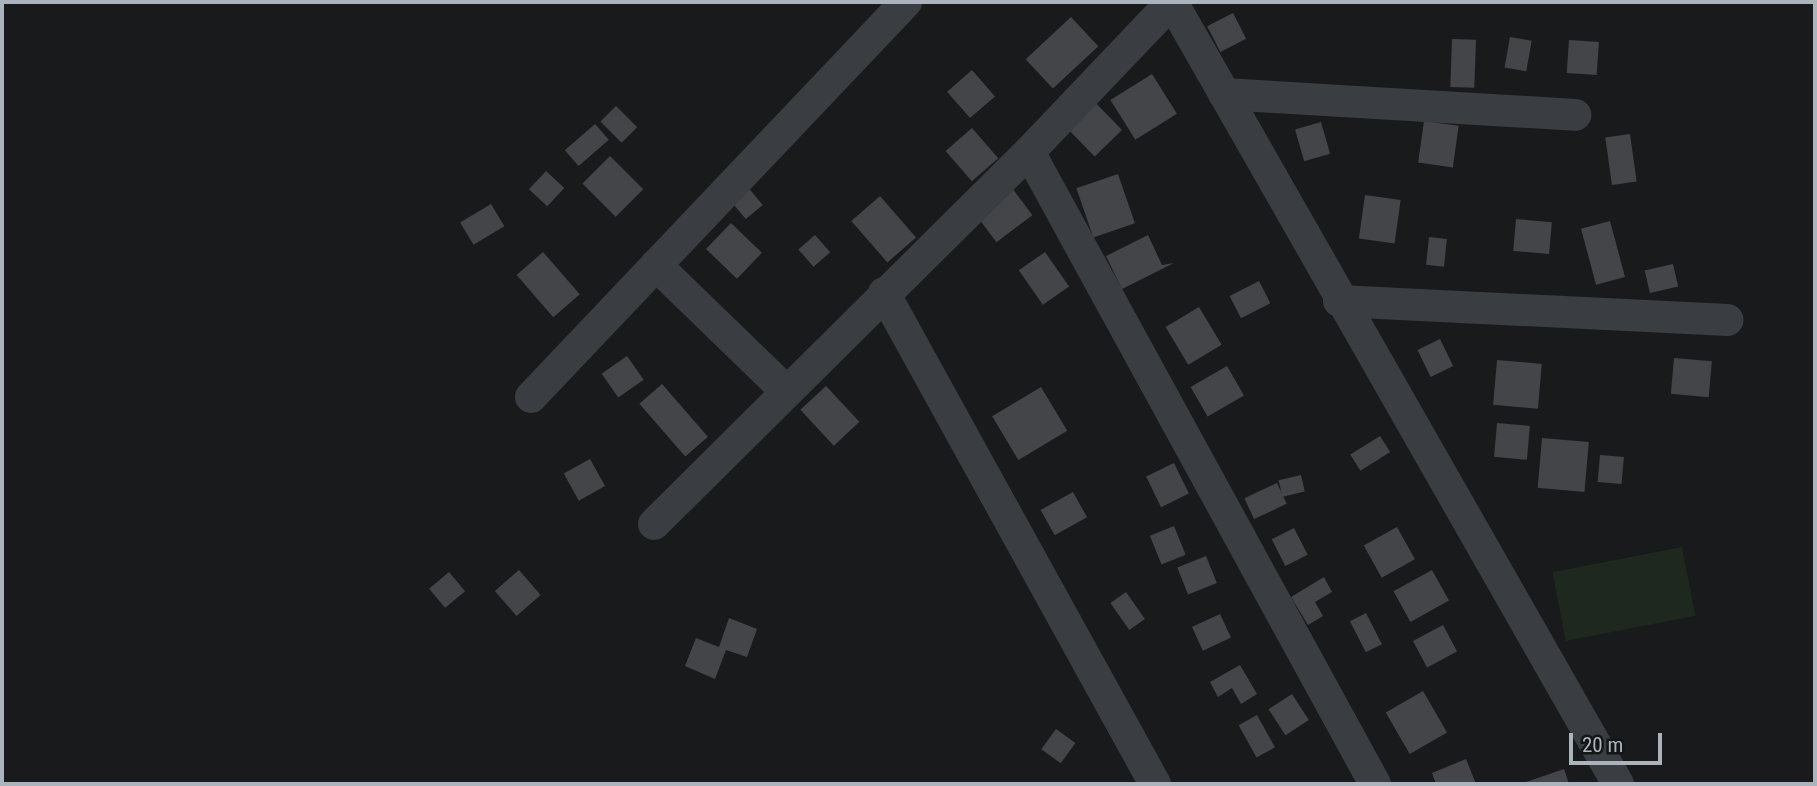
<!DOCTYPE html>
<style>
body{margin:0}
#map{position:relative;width:1817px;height:786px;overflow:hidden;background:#191a1c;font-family:"Roboto Condensed",sans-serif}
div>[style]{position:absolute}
.green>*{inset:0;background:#1f281e;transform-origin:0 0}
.building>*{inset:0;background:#434549;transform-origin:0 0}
.street>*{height:32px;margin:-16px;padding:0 16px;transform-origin:16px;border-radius:16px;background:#3a3d41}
span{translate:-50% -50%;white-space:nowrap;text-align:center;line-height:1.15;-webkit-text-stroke:5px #141517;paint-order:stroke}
.frame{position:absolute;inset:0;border:4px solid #abb4bd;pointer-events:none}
.scale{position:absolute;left:1569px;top:733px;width:93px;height:32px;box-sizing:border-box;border:4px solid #abb4bd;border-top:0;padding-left:9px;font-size:21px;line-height:24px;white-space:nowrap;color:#abb4bd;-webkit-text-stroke:5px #141517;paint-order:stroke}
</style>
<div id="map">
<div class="green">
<i style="left:1682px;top:547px;width:70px;height:132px;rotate:79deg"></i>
</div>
<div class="building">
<i style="left:1233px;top:13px;width:29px;height:29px;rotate:63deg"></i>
<i style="left:1071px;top:17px;width:40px;height:62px;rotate:47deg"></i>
<i style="left:1510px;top:37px;width:22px;height:31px;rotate:10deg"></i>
<i style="left:1452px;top:39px;width:24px;height:48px;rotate:2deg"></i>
<i style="left:1569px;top:40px;width:30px;height:33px;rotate:4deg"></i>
<i style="left:972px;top:70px;width:35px;height:33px;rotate:49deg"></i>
<i style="left:1152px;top:74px;width:47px;height:49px;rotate:58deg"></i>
<i style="left:1090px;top:97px;width:46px;height:38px;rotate:46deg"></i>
<i style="left:616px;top:106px;width:30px;height:22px;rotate:45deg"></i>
<i style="left:1424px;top:121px;width:35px;height:42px;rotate:8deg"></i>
<i style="left:1321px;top:122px;width:33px;height:27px;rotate:74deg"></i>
<i style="left:595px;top:124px;width:21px;height:40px;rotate:49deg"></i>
<i style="left:972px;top:128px;width:40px;height:35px;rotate:49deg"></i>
<i style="left:1630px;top:134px;width:48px;height:25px;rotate:82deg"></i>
<i style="left:610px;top:156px;width:47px;height:39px;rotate:45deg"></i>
<i style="left:546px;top:171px;width:25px;height:25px;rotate:43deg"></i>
<i style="left:1118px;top:174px;width:52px;height:44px;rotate:71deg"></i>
<i style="left:746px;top:185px;width:26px;height:22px;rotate:50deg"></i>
<i style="left:1012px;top:188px;width:34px;height:45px;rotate:53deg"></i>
<i style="left:1365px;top:195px;width:36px;height:44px;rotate:8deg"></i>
<i style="left:880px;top:196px;width:55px;height:38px;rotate:49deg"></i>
<i style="left:491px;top:204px;width:26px;height:36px;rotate:59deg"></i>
<i style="left:1516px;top:219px;width:36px;height:32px;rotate:5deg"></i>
<i style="left:1610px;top:221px;width:58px;height:30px;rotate:75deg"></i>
<i style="left:731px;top:223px;width:43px;height:36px;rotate:44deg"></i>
<i style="left:815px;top:235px;width:23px;height:22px;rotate:49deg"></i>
<i style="clip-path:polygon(1148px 235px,1162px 265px,1174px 263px,1122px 289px,1106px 256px)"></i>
<i style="left:1429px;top:237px;width:18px;height:28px;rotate:6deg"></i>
<i style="left:543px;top:252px;width:56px;height:35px;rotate:49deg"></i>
<i style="left:1045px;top:252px;width:42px;height:32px;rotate:55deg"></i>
<i style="left:1673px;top:264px;width:23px;height:29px;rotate:77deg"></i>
<i style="left:1259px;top:281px;width:25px;height:33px;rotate:63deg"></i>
<i style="left:1199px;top:307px;width:44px;height:39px;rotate:59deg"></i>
<i style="left:1440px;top:339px;width:30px;height:25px;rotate:64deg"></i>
<i style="left:627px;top:356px;width:29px;height:31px;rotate:55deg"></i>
<i style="left:1674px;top:358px;width:38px;height:36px;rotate:5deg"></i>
<i style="left:1497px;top:360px;width:45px;height:45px;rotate:5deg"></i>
<i style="left:1227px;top:366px;width:34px;height:42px;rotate:60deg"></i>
<i style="left:662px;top:384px;width:70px;height:30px;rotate:49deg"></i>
<i style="left:826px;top:386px;width:49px;height:35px;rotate:47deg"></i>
<i style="left:1041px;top:387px;width:51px;height:57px;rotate:59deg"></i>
<i style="left:1497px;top:423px;width:33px;height:34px;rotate:5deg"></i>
<i style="left:1380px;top:436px;width:19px;height:35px;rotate:58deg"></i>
<i style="left:1542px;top:438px;width:47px;height:50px;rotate:5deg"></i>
<i style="left:1600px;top:455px;width:24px;height:27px;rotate:5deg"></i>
<i style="left:590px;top:459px;width:31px;height:30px;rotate:61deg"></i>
<i style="left:1174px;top:463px;width:34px;height:31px;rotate:64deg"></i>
<i style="left:1301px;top:475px;width:17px;height:23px;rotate:77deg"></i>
<i style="left:1277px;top:483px;width:23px;height:36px;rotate:65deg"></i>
<i style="left:1073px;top:492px;width:29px;height:37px;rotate:61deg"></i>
<i style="left:1174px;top:526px;width:31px;height:26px;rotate:68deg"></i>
<i style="left:1397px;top:527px;width:37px;height:38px;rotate:61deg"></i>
<i style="left:1294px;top:528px;width:30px;height:25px;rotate:63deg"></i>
<i style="left:1206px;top:556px;width:29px;height:31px;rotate:68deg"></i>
<i style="left:519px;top:570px;width:33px;height:32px;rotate:49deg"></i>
<i style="left:1432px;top:570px;width:35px;height:44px;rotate:61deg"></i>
<i style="left:449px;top:572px;width:25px;height:26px;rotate:50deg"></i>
<i style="clip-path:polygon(1324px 577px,1332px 592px,1315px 602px,1323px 616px,1308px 625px,1291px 597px)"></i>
<i style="left:1126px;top:592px;width:33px;height:19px;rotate:55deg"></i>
<i style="left:1366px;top:613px;width:35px;height:18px;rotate:63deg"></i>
<i style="left:1220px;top:614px;width:26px;height:31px;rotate:65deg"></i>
<i style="clip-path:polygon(729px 618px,757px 629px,747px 657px,726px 650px,715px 679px,685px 666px,696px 638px,719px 647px)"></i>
<i style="left:1443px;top:625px;width:30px;height:34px;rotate:62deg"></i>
<i style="clip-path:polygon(1240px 665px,1257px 694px,1241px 704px,1232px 688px,1218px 697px,1210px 682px)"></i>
<i style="left:1423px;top:691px;width:48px;height:43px;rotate:60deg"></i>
<i style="left:1292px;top:694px;width:31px;height:28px;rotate:57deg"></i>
<i style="left:1257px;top:715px;width:37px;height:21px;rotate:61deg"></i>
<i style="left:1056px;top:729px;width:24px;height:25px;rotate:36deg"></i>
<i style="clip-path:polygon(1466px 759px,1476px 784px,1436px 784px,1432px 773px)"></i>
<i style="clip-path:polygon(1564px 769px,1569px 784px,1520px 784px)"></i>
</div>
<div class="street">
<i style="left:1172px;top:2px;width:900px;rotate:60.3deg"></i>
<i style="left:1224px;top:94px;width:352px;rotate:3.4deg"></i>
<i style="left:1029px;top:152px;width:721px;rotate:61.3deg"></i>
<i style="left:656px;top:265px;width:181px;rotate:44.1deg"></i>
<i style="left:884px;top:293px;width:561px;rotate:61.1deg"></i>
<i style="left:1339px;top:301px;width:389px;rotate:2.8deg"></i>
<i style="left:531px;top:397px;width:545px;rotate:-46.49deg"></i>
<i style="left:654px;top:524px;width:528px;rotate:-44.77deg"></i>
<i style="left:1029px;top:152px;width:207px;rotate:-46.4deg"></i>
</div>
<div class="frame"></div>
<div class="scale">20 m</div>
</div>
